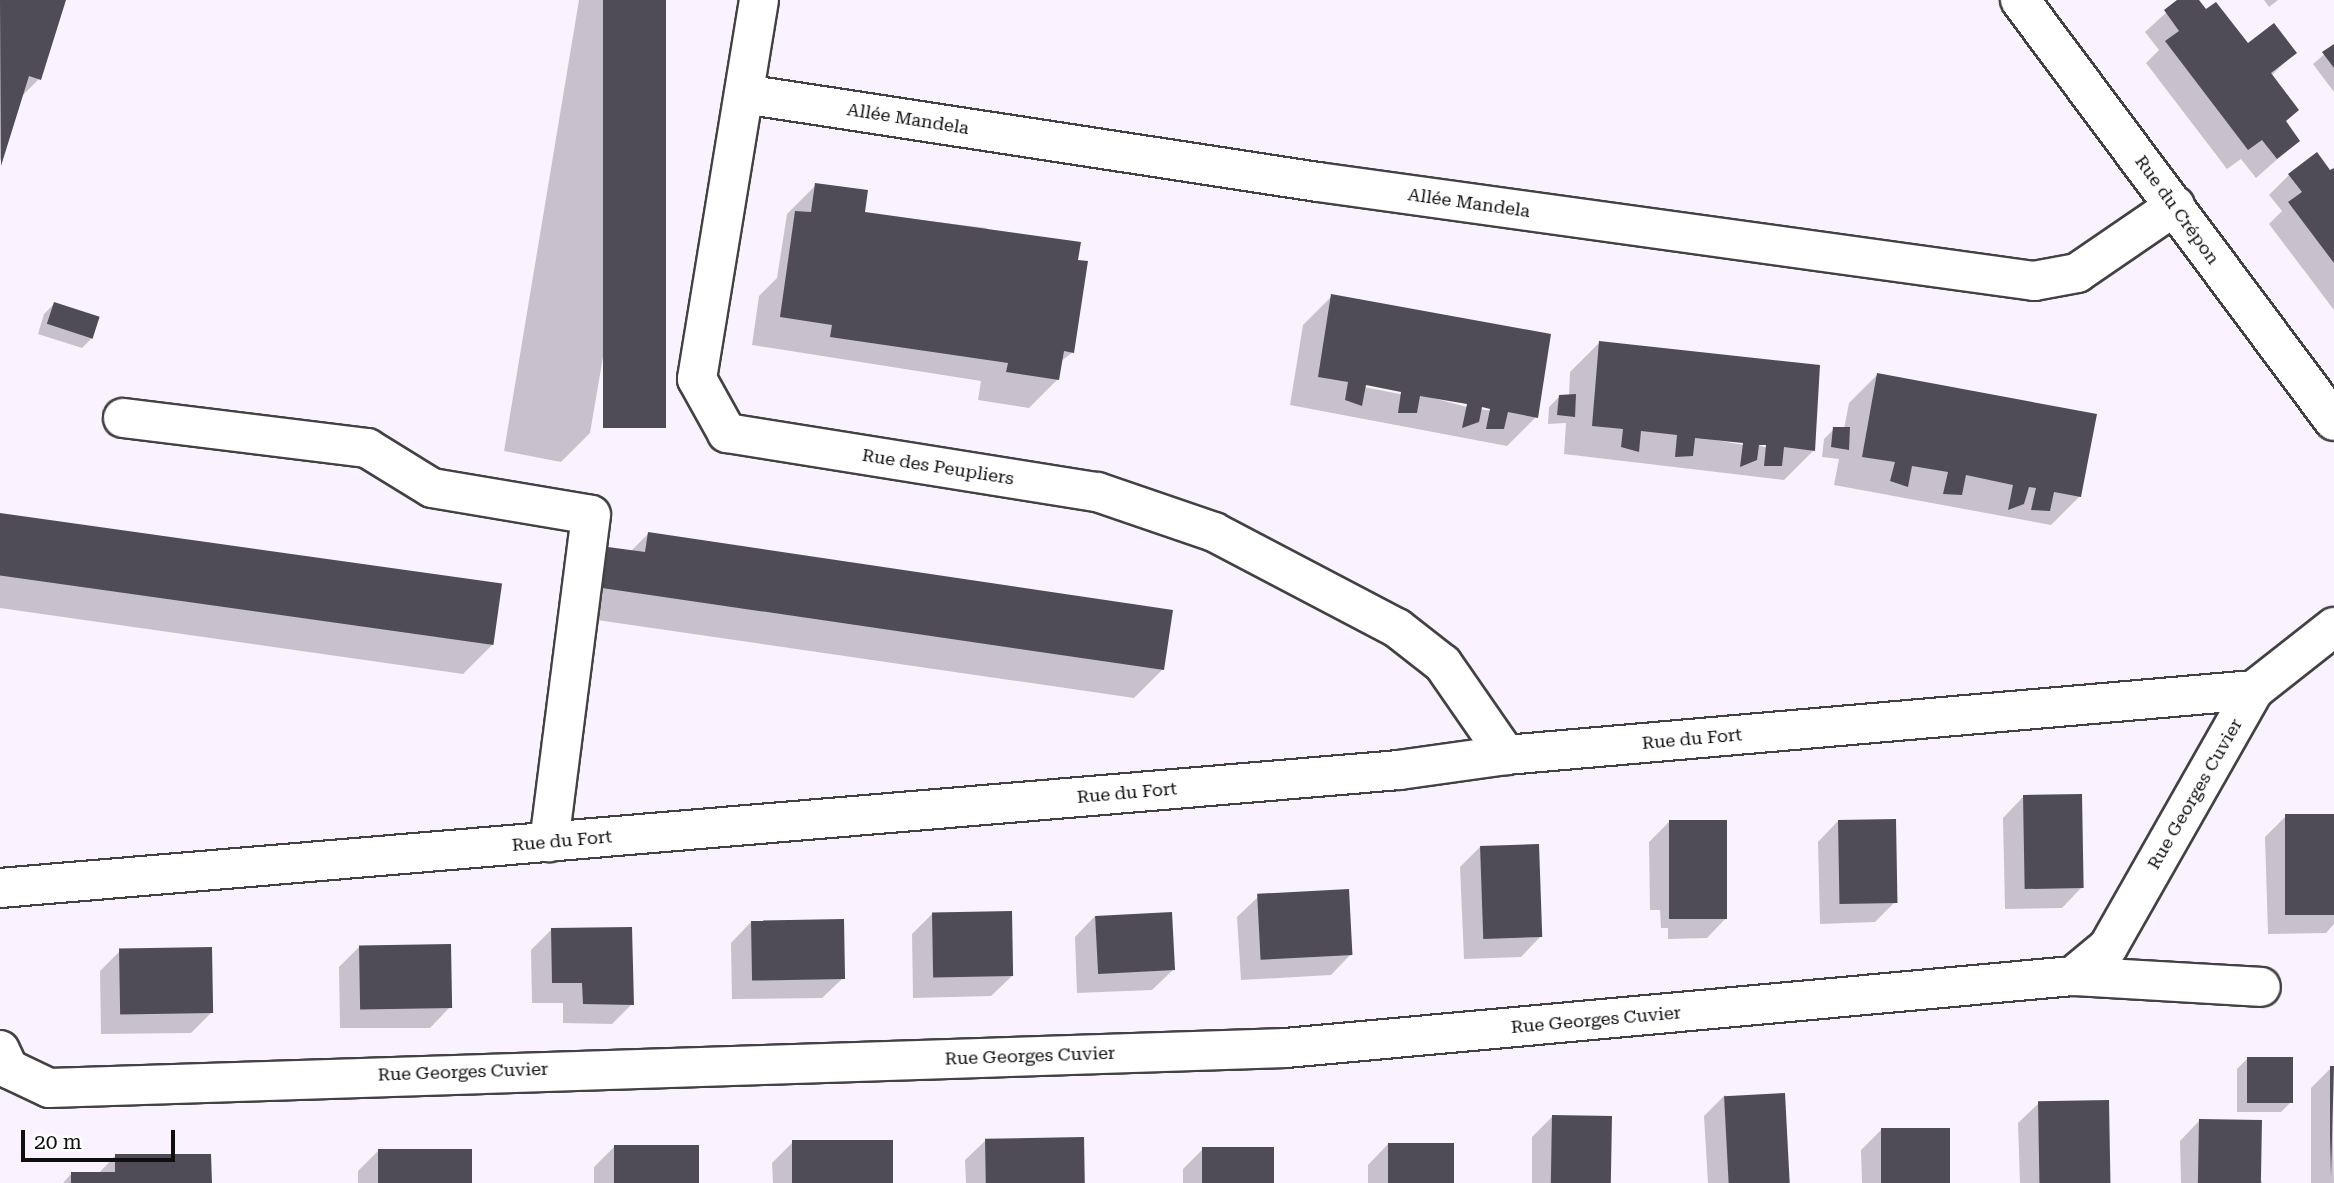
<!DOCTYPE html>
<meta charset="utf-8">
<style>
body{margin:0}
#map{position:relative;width:2334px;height:1183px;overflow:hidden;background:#fbf2ff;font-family:"Roboto Serif",serif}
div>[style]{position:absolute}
.shadow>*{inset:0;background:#0003}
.building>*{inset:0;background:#4f4c58;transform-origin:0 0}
.roads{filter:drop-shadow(2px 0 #424242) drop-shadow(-2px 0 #424242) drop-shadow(0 2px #424242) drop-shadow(0 -2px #424242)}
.minor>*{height:38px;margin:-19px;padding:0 19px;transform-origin:19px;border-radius:19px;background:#fff}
span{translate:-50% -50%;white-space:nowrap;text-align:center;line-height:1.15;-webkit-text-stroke:7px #fff;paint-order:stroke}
.street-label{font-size:18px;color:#0f0f0f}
.scale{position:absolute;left:21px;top:1130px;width:154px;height:32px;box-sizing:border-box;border:4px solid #0f0f0f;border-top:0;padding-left:9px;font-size:21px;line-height:24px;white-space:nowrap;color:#0f0f0f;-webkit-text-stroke:5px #fff;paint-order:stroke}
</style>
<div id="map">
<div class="shadow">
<i style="clip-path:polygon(0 0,64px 0,39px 79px,21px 97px,0 161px)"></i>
<i style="clip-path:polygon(579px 0,664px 0,590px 433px,561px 462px,504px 451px)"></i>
<i style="clip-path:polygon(2180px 0,2196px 0,2247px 45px,2294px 53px,2271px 76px,2284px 122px,2298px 141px,2256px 178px,2241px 159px,2227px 169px,2146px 63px,2159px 50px,2145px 32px)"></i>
<i style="clip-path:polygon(2264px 0,2278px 0,2269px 7px)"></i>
<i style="clip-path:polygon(2334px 46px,2334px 92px,2313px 64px)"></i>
<i style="clip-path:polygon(2334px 170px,2334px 310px,2269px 224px,2282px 211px,2269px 195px,2289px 175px)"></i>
<i style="clip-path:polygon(816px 185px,863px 213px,987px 228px,986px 234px,1073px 352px,1060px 362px,1058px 379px,1029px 408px,978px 400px,981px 381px,752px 345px,759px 296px,777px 278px,787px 214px)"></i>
<i style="clip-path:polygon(evenodd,1332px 296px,1536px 417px,1507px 446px,1290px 405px,1303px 325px,1332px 296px,1364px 384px,1410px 392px,1410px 396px,1364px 387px,1364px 384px,1332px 296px,1418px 394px,1470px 404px,1467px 407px,1418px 394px,1332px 296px,1480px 405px,1498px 409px,1498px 412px,1480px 409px,1480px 405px)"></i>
<i style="clip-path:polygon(54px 304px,92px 338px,82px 348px,38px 334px,44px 314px)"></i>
<i style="clip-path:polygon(evenodd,1599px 343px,1813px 451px,1784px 480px,1564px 454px,1566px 423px,1548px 424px,1549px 407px,1559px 397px,1569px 396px,1570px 372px,1599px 343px,1682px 434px,1747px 442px,1744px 445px,1682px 434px,1599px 343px,1750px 442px,1770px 444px,1767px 448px,1750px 442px)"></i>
<i style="clip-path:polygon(1878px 374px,2080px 496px,2051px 525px,1834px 485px,1839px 459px,1822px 457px,1824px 439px,1834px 429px,1844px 429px,1849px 403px)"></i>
<i style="clip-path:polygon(0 515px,492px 645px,463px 674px,0 608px)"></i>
<i style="clip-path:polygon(648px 534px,1163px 669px,1134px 698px,583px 618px,599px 559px,609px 549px,630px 552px)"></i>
<i style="clip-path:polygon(2023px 797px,2082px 887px,2062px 908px,2005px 909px,2003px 818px)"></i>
<i style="clip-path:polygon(2286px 816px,2334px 816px,2334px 924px,2326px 933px,2268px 934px,2265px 837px)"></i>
<i style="clip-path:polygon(1670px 821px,1727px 917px,1707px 938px,1668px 939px,1668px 928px,1661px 928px,1660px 910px,1650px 910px,1649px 842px)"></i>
<i style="clip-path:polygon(1838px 821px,1895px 902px,1875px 922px,1820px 924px,1818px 842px)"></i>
<i style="clip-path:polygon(1480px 847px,1541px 936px,1521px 957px,1464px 959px,1460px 867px)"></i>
<i style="clip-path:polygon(1258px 897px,1351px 954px,1331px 975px,1241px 980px,1237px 917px)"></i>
<i style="clip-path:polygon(932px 914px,1012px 976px,991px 996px,913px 998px,912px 934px)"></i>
<i style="clip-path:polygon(1095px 916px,1173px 970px,1152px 990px,1077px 993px,1075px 937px)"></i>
<i style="clip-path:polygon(751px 922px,843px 978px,822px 998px,732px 999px,731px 943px)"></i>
<i style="clip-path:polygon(552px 929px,632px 1004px,612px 1024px,563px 1023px,563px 1003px,532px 1003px,531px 950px)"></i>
<i style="clip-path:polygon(360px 946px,450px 1007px,430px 1028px,340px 1028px,339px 967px)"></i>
<i style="clip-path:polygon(120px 951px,212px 1012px,191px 1033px,101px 1034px,100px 971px)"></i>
<i style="clip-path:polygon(2247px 1059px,2291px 1102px,2281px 1112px,2237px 1112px,2237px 1069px)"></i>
<i style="clip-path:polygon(2331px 1068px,2334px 1183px,2311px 1183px,2311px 1088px)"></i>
<i style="clip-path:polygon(1725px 1095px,1787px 1183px,1708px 1183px,1704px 1116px)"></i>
<i style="clip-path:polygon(2039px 1103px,2109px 1183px,2020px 1183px,2018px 1123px)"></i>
<i style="clip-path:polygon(1552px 1117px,1610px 1183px,1532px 1183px,1532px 1137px)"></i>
<i style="clip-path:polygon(2200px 1120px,2263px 1183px,2181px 1183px,2180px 1141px)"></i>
<i style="clip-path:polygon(1881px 1130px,1949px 1183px,1862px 1183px,1861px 1150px)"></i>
<i style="clip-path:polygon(986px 1140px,1083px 1183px,966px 1183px,965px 1160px)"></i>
<i style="clip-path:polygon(792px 1143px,891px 1183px,773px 1183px,772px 1163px)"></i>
<i style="clip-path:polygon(1388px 1144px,1452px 1183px,1368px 1183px,1368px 1165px)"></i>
<i style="clip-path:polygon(614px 1147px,698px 1183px,594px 1183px,594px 1167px)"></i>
<i style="clip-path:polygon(1203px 1149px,1273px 1183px,1183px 1183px,1183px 1169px)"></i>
<i style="clip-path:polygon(378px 1151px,471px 1183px,358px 1183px,358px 1171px)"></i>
<i style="clip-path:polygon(115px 1156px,210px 1183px,63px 1183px,71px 1174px,98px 1174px)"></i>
</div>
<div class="building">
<i style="clip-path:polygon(0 0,66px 0,41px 80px,29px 76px,1px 166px)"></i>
<i style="left:603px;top:0;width:63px;height:428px"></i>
<i style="clip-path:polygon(2177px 0,2199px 0,2206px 9px,2216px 2px,2248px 43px,2274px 23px,2297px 53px,2271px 73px,2299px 110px,2286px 121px,2300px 141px,2277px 159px,2262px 140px,2248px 150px,2165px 41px,2179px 31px,2164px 10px)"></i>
<i style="clip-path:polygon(2334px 44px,2334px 68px,2322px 52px)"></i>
<i style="clip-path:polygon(2317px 152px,2330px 170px,2334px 168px,2334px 263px,2288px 202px,2302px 192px,2288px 174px)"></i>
<i style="clip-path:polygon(815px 183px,868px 190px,865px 212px,1081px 242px,1078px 260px,1088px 261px,1074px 353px,1064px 351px,1059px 380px,1006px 372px,1008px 363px,830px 337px,832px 325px,780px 317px,795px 211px,811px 212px)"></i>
<i style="clip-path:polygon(1331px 294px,1551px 334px,1538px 418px,1508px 412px,1504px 429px,1486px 429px,1490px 409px,1482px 407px,1479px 422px,1462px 428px,1467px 404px,1420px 396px,1417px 413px,1398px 413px,1401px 392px,1366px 385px,1362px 406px,1345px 400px,1348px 382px,1318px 377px)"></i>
<i style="left:54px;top:302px;width:48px;height:23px;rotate:18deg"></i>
<i style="clip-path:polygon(1599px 341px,1820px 365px,1815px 451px,1784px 447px,1782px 466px,1764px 466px,1766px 445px,1759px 445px,1757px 460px,1740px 467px,1743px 443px,1695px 438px,1693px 456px,1675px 457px,1677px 435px,1641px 431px,1639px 452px,1621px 447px,1623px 429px,1592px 426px)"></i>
<i style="clip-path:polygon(1877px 373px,2097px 414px,2081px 497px,2054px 492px,2050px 511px,2031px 510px,2036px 488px,2029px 487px,2024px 504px,2008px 510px,2013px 485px,1966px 475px,1962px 495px,1943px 494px,1948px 472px,1912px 466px,1908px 487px,1890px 481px,1895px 462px,1862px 457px)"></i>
<i style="clip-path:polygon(1576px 394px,1575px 417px,1557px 415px,1559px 395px)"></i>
<i style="clip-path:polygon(1833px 427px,1850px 427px,1849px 450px,1831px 447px)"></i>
<i style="left:0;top:513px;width:507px;height:62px;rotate:8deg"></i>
<i style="clip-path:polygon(648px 532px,1173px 610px,1164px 670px,602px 588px,608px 547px,645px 552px)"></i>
<i style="left:2082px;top:794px;width:94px;height:59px;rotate:89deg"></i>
<i style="left:2285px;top:814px;width:49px;height:101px"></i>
<i style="left:1896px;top:819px;width:84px;height:58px;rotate:89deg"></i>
<i style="left:1669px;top:820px;width:58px;height:99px"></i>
<i style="left:1539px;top:844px;width:93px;height:59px;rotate:88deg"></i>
<i style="left:1349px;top:889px;width:66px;height:92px;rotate:87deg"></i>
<i style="left:1012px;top:911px;width:65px;height:80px;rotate:89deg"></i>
<i style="left:1172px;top:912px;width:58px;height:77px;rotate:87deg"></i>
<i style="left:844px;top:919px;width:60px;height:93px;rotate:89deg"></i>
<i style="clip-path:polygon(632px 927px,634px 1005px,583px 1004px,582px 983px,552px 983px,551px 928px)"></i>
<i style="left:451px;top:944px;width:64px;height:92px;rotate:89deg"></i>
<i style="left:212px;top:947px;width:66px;height:93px;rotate:89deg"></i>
<i style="left:2247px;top:1057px;width:46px;height:46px"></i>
<i style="clip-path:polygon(2330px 1066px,2334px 1066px,2331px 1176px,2330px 1137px)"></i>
<i style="left:1785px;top:1093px;width:90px;height:61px;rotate:87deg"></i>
<i style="left:2109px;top:1100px;width:83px;height:71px;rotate:89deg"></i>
<i style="left:1552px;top:1115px;width:60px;height:68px;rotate:1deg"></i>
<i style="left:2199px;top:1119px;width:63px;height:64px;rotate:1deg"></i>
<i style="left:1881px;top:1128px;width:69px;height:55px"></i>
<i style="left:1084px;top:1137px;width:46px;height:99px;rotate:89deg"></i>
<i style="left:893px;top:1140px;width:43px;height:101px;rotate:90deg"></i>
<i style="left:1388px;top:1143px;width:66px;height:40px"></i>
<i style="left:614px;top:1145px;width:85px;height:38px"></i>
<i style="left:1202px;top:1147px;width:72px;height:36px"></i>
<i style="left:378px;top:1149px;width:94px;height:34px"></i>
<i style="clip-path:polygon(115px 1154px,211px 1154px,212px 1183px,71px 1183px,71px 1172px,115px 1172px)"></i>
</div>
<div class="roads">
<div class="minor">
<i style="left:759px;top:0;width:384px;rotate:99.3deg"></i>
<i style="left:697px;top:379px;width:62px;rotate:60.9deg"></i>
<i style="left:727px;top:433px;width:375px;rotate:9.1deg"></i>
<i style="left:1097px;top:492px;width:124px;rotate:18.9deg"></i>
<i style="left:1214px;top:532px;width:207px;rotate:27.7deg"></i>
<i style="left:1397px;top:628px;width:58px;rotate:38deg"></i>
<i style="left:1443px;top:664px;width:111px;rotate:55.3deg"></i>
<i style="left:2020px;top:0;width:525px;rotate:53.28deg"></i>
<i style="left:744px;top:94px;width:581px;rotate:8.72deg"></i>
<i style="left:1318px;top:182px;width:723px;rotate:7.87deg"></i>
<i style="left:2034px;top:281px;width:44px;rotate:-10.5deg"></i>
<i style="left:2077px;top:273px;width:119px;rotate:-34.4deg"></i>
<i style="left:123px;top:418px;width:246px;rotate:7deg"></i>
<i style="left:367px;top:448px;width:76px;rotate:31.6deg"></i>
<i style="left:432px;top:488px;width:161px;rotate:9.6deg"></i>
<i style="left:591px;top:515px;width:330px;rotate:97.3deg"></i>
<i style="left:0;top:888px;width:1404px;rotate:-4.82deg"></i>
<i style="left:1399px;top:770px;width:108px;rotate:-8deg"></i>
<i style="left:1506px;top:755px;width:751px;rotate:-4.97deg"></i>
<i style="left:2073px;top:976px;width:188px;rotate:3.3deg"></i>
<i style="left:0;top:1050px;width:21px;rotate:65deg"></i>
<i style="left:9px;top:1069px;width:44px;rotate:25.4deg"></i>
<i style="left:49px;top:1088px;width:1238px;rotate:-1.85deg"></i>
<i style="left:1286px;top:1048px;width:790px;rotate:-5.23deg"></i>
<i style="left:2073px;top:976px;width:45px;rotate:-39.6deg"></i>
<i style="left:2108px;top:947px;width:296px;rotate:-60.4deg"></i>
<i style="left:2254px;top:690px;width:102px;rotate:-38.2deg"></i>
</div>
</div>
<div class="street-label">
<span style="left:908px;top:119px;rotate:9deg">Allée Mandela</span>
<span style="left:1469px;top:203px;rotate:8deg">Allée Mandela</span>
<span style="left:2177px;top:210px;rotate:54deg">Rue du Crépon</span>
<span style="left:938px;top:467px;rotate:9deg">Rue des Peupliers</span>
<span style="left:1692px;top:739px;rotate:-5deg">Rue du Fort</span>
<span style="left:1127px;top:793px;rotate:-5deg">Rue du Fort</span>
<span style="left:2195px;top:794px;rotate:-60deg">Rue Georges Cuvier</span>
<span style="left:562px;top:841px;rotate:-5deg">Rue du Fort</span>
<span style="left:1596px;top:1020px;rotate:-5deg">Rue Georges Cuvier</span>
<span style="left:1030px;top:1056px;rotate:-2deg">Rue Georges Cuvier</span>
<span style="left:463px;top:1072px;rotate:-2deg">Rue Georges Cuvier</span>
</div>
<div class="scale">20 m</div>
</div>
